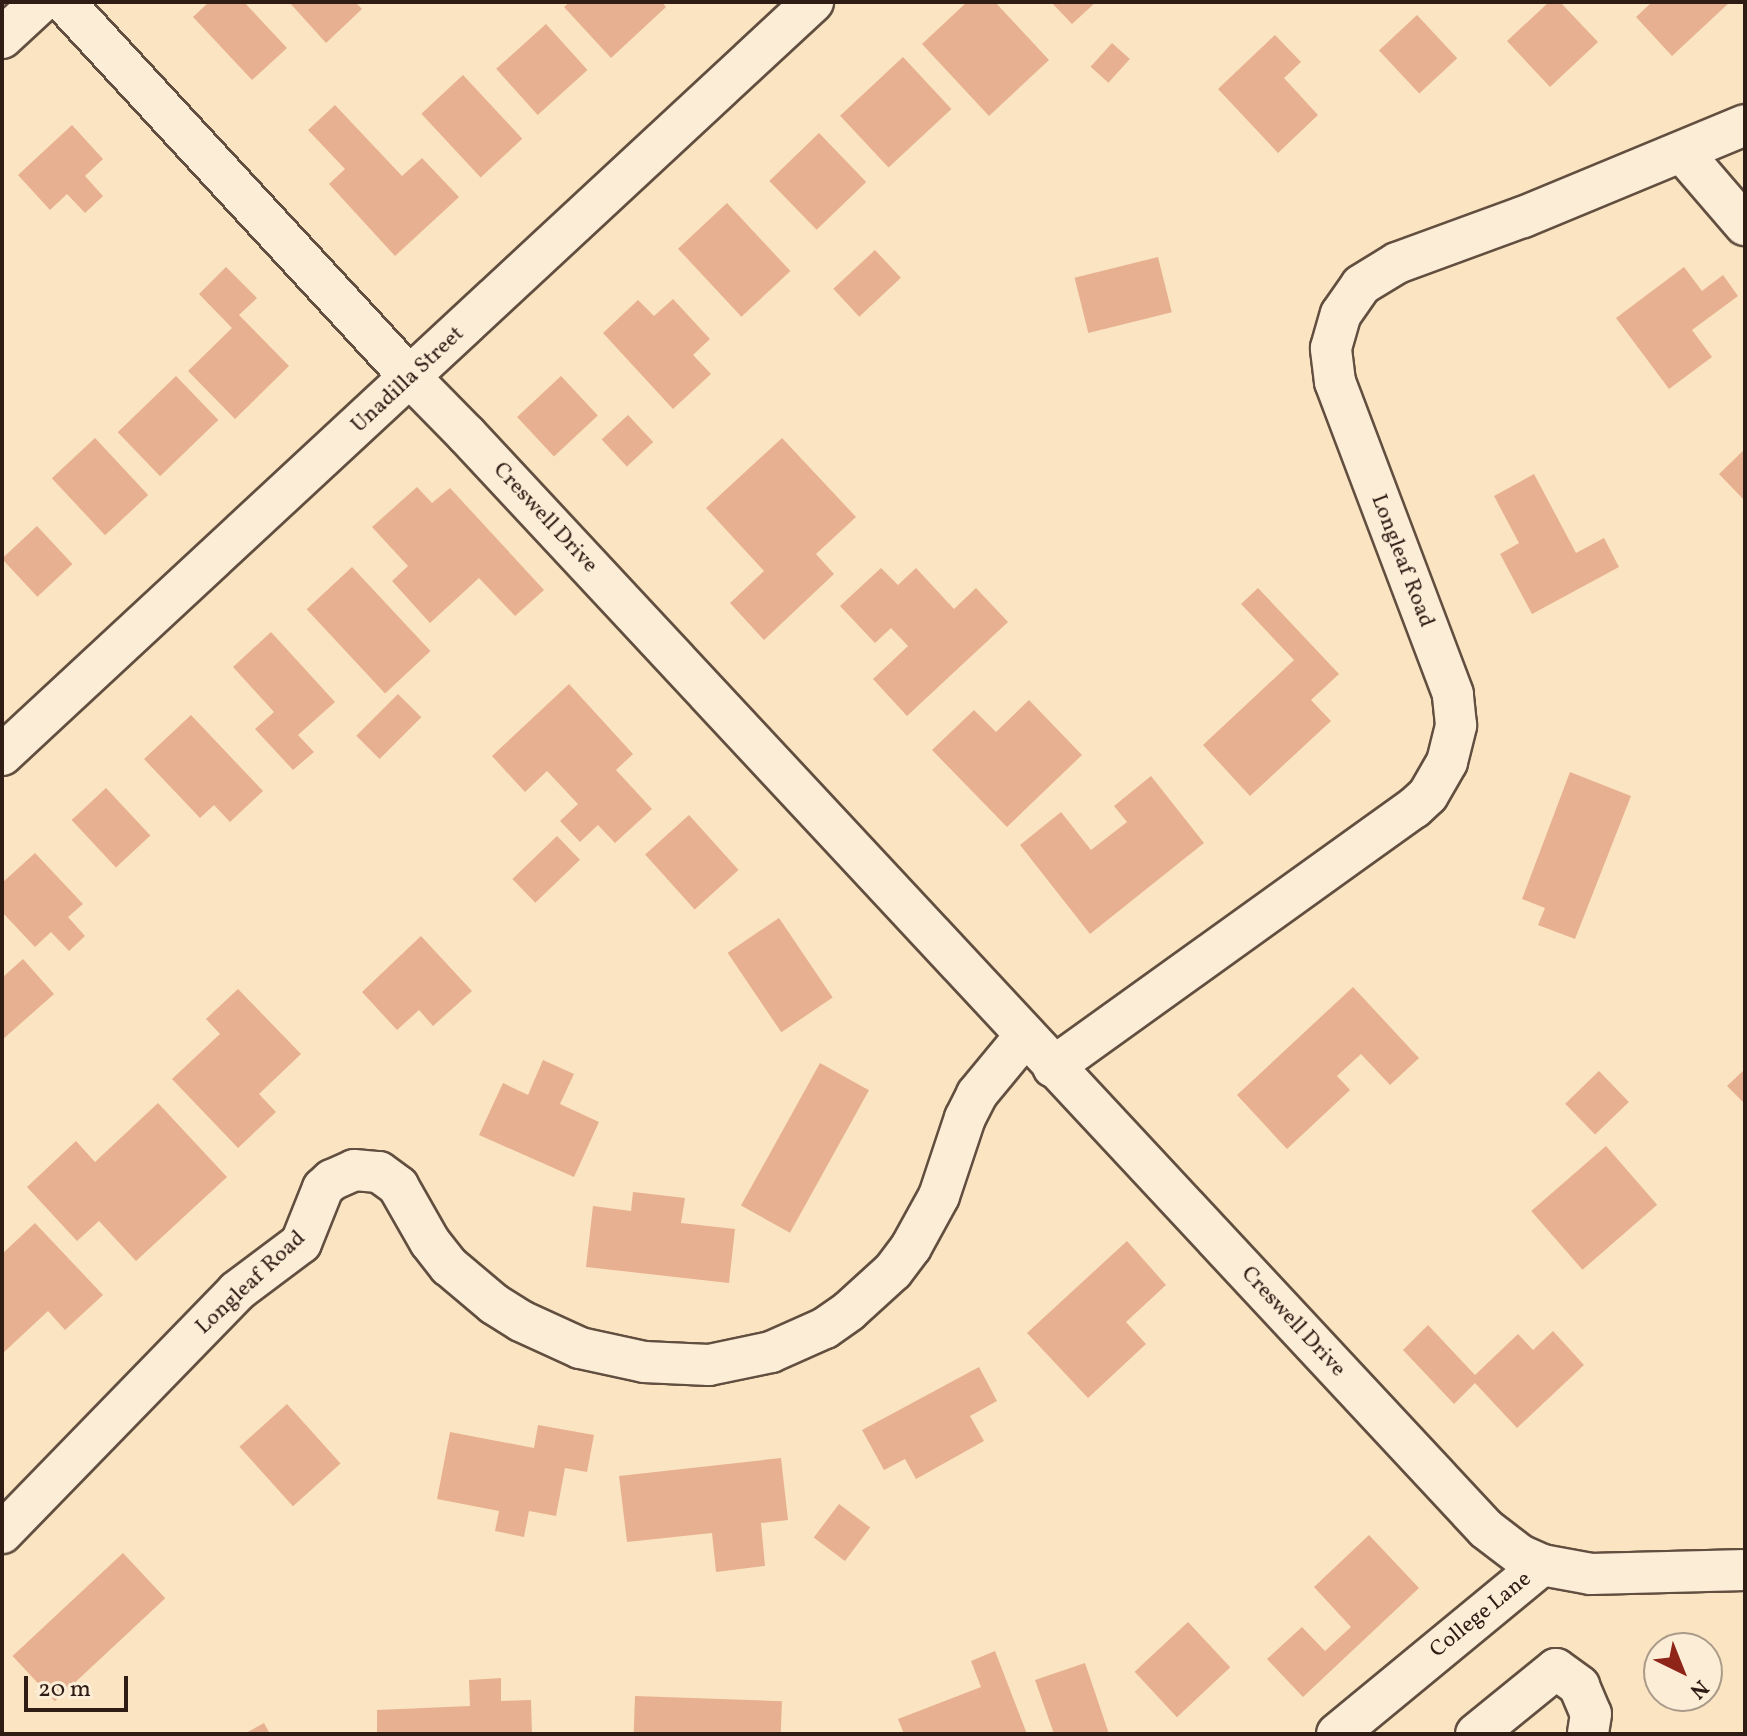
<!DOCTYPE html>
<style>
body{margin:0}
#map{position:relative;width:1747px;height:1736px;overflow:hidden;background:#fbe4c1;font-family:Vollkorn,serif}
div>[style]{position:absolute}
.building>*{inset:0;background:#e7b191;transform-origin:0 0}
.roads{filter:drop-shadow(2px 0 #624f40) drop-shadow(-2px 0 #624f40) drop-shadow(0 2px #624f40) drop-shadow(0 -2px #624f40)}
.minor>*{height:40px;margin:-20px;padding:0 20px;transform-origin:20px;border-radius:20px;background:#fcedd7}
span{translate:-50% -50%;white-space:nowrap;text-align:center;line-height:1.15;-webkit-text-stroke:8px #fcedd7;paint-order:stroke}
.street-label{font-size:22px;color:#2f1d15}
.frame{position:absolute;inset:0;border:4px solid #2f1d15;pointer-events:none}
.north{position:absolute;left:1643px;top:1632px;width:80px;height:80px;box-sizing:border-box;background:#fcedd7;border:2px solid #aa9a89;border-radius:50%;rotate:137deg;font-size:22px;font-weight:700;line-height:32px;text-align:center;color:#2f1d15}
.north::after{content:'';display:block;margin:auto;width:28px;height:36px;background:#8f2418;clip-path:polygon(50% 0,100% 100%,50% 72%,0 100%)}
.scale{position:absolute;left:24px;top:1676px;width:104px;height:36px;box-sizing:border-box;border:4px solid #2f1d15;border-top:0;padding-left:10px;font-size:24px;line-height:28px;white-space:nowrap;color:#2f1d15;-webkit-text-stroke:6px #fcedd7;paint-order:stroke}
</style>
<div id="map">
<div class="building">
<i style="clip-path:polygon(209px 2px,244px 2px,287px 48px,252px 80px,193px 17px)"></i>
<i style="clip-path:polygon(289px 2px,355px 2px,362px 9px,326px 43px)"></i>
<i style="clip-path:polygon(570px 2px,662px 2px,666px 7px,611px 58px,564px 7px)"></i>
<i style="clip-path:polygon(967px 2px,995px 2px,1049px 60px,989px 116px,922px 44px)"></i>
<i style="clip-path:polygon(1051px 2px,1096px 2px,1072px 24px)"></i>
<i style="clip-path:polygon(1549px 2px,1560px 2px,1598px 42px,1550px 87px,1507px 41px)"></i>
<i style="clip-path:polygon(1652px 2px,1730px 2px,1672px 56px,1636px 17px)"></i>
<i style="left:1417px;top:15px;width:59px;height:52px;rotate:47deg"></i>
<i style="left:546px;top:24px;width:62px;height:67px;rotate:48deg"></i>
<i style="clip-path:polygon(1275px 35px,1301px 62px,1284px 78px,1318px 115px,1278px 153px,1218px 89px)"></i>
<i style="left:1112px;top:43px;width:24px;height:32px;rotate:42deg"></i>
<i style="left:903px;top:57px;width:71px;height:86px;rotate:47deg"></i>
<i style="left:463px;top:75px;width:87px;height:57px;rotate:47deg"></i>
<i style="clip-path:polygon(335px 105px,402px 176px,422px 158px,459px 197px,395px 256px,329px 184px,345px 169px,308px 130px)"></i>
<i style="clip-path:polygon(72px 125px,103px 159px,85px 176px,103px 196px,85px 213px,67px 194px,50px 210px,18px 175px)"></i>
<i style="left:819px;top:133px;width:68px;height:69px;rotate:46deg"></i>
<i style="left:727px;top:203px;width:93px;height:67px;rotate:47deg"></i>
<i style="left:875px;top:250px;width:38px;height:57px;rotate:47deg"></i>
<i style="left:1158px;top:257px;width:57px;height:86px;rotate:76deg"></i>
<i style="clip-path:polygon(226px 267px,257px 298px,239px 315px,289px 366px,235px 419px,188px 371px,232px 328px,199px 294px)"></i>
<i style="clip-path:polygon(1684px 267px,1702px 291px,1723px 275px,1738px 296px,1692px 330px,1712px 357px,1669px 389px,1616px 318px)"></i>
<i style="clip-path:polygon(673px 299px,710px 339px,693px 355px,711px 374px,673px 409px,603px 333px,638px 300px,654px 316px)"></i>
<i style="left:176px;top:376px;width:61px;height:81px;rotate:46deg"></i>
<i style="left:561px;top:376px;width:54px;height:60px;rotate:47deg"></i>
<i style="left:628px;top:415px;width:37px;height:36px;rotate:47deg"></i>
<i style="left:95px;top:438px;width:78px;height:59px;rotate:47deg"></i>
<i style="clip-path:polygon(782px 438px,856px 517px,816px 554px,834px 574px,764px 640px,730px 603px,764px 571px,706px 508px)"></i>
<i style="clip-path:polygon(1745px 449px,1745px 501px,1719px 474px)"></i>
<i style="clip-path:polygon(1534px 474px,1576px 553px,1604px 538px,1619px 567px,1532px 614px,1500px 554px,1519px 543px,1494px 496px)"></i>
<i style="clip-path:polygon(417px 487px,432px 503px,450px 488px,544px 590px,515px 616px,479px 578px,430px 623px,392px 581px,408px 566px,372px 527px)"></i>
<i style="left:37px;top:526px;width:52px;height:48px;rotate:47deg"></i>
<i style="left:352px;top:567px;width:115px;height:62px;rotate:47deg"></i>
<i style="clip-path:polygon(881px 568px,898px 585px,916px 568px,954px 609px,976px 588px,1008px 622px,907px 716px,873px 679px,908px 646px,891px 628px,875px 643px,840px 606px)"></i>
<i style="clip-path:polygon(1258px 588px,1339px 674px,1311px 700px,1331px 721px,1250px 796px,1203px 745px,1294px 660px,1241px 604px)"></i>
<i style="clip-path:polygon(271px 632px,335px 702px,298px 735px,314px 752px,293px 770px,255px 729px,274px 712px,233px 667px)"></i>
<i style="clip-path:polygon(569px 684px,633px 754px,616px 770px,652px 809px,615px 843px,598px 825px,580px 842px,560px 821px,578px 804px,547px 771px,525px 792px,492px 756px)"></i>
<i style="left:398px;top:694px;width:33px;height:59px;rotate:45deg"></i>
<i style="clip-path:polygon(1029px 700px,1082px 755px,1007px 827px,932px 750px,974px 710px,996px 732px)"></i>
<i style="clip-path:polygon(191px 715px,263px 791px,230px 822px,214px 805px,200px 818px,144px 759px)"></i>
<i style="clip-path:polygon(1570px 772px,1631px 796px,1575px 939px,1538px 925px,1545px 908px,1522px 899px)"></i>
<i style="clip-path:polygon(1151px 776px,1204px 843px,1090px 934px,1020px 845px,1061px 812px,1091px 850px,1127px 822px,1114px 806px)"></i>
<i style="left:106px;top:788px;width:65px;height:47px;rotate:47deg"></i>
<i style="left:689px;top:815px;width:74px;height:59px;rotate:48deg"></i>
<i style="left:557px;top:836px;width:33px;height:62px;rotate:46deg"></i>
<i style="clip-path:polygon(35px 853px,83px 904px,68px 917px,85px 936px,69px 951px,51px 932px,35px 947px,2px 912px,2px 883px)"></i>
<i style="left:779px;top:918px;width:96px;height:62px;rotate:56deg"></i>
<i style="clip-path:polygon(421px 936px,472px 991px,433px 1026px,419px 1010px,397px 1030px,362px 992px)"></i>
<i style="clip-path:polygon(23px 959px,54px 994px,2px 1040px,2px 974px,4px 976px)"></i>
<i style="clip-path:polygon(1353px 987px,1419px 1058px,1390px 1085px,1361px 1054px,1337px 1076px,1350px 1090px,1287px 1149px,1237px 1095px)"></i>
<i style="clip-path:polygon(238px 989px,301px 1054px,259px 1094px,276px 1112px,238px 1148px,172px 1079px,220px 1034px,206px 1019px)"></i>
<i style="clip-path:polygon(543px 1060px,574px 1074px,560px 1104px,599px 1122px,574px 1177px,479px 1135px,503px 1083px,528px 1095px)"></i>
<i style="left:820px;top:1063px;width:56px;height:163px;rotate:29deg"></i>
<i style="clip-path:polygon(1745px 1069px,1745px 1104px,1727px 1086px)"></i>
<i style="left:1599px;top:1071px;width:43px;height:47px;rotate:46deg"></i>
<i style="clip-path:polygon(158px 1103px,227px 1177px,136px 1261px,99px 1221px,77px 1241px,27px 1187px,76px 1141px,95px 1162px)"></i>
<i style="left:1606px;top:1146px;width:78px;height:99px;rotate:49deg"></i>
<i style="clip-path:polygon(633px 1192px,685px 1198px,681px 1223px,735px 1229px,729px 1283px,586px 1267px,593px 1206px,631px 1211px)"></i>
<i style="clip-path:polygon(35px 1223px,103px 1295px,65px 1330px,48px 1311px,2px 1354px,2px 1254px)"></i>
<i style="clip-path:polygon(1127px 1241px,1166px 1285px,1126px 1322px,1146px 1344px,1088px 1398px,1027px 1333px)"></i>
<i style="clip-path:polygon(1428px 1325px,1475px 1375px,1518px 1334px,1533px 1350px,1553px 1331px,1584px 1365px,1517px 1428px,1475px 1383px,1454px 1404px,1403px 1350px)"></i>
<i style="clip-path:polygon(979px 1367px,997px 1401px,970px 1416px,984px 1441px,916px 1479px,905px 1459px,884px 1470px,862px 1430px)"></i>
<i style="left:287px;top:1404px;width:80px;height:64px;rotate:48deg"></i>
<i style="clip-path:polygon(538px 1425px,594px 1435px,587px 1472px,565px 1468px,556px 1516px,529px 1511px,524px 1537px,495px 1531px,499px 1511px,437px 1499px,450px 1432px,534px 1448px)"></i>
<i style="clip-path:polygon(781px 1458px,788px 1520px,761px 1523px,765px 1566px,716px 1572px,712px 1533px,627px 1542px,619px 1476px)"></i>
<i style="left:839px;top:1504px;width:39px;height:42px;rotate:37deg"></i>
<i style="clip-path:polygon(1369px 1535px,1419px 1588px,1303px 1697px,1267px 1659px,1302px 1627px,1325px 1651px,1351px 1627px,1314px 1587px)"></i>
<i style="left:123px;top:1553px;width:62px;height:151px;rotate:47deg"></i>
<i style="left:1188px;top:1622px;width:62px;height:73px;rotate:47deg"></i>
<i style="clip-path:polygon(995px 1651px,1027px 1734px,904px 1734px,898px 1719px,981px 1687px,971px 1661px)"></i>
<i style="clip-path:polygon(1085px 1663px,1109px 1734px,1054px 1734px,1035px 1680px)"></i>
<i style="clip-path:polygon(501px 1678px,501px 1701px,531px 1700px,532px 1734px,377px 1734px,377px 1710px,470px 1706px,469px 1680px)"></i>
<i style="left:635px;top:1696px;width:147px;height:38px;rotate:2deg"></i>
<i style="clip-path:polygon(264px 1723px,270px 1734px,244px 1734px)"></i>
</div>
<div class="roads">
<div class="minor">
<i style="left:64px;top:2px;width:512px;rotate:47.3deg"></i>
<i style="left:411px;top:378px;width:78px;rotate:45.5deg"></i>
<i style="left:466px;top:434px;width:1496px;rotate:47.03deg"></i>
<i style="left:1486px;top:1529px;width:43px;rotate:37.4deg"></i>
<i style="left:1520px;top:1555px;width:24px;rotate:24deg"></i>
<i style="left:2px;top:38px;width:53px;rotate:-42.7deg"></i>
<i style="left:1683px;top:153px;width:95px;rotate:49.3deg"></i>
<i style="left:2px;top:755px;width:1107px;rotate:-42.88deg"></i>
<i style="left:1053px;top:1067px;width:444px;rotate:-35.7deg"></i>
<i style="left:1414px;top:808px;width:19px;rotate:-43deg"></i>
<i style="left:1428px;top:795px;width:38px;rotate:-60deg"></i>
<i style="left:1447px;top:762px;width:38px;rotate:-76deg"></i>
<i style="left:1456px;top:725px;width:31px;rotate:-96deg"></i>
<i style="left:1453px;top:694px;width:334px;rotate:-110.7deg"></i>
<i style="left:1335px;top:382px;width:34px;rotate:-97deg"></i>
<i style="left:1331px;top:348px;width:35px;rotate:-74deg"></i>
<i style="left:1341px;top:314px;width:35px;rotate:-55deg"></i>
<i style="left:1361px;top:285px;width:42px;rotate:-31.4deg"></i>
<i style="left:1397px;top:263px;width:134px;rotate:-20.1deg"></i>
<i style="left:1523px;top:217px;width:240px;rotate:-22.5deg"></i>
<i style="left:2px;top:1533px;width:337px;rotate:-45.8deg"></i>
<i style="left:237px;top:1291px;width:80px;rotate:-36.9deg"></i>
<i style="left:301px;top:1243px;width:59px;rotate:-68.2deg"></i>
<i style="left:323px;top:1188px;width:12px;rotate:-42deg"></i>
<i style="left:332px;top:1180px;width:24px;rotate:-24deg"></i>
<i style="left:354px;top:1170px;width:25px;rotate:5deg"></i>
<i style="left:379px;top:1172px;width:24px;rotate:36deg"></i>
<i style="left:398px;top:1186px;width:64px;rotate:60.3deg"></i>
<i style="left:430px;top:1242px;width:31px;rotate:52deg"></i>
<i style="left:449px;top:1266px;width:59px;rotate:40.2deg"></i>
<i style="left:494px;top:1304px;width:32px;rotate:32deg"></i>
<i style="left:521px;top:1321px;width:65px;rotate:24.6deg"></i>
<i style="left:580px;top:1348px;width:66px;rotate:12.3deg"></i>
<i style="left:644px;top:1362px;width:65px;rotate:2.6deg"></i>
<i style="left:709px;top:1365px;width:63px;rotate:-11.8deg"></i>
<i style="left:771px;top:1352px;width:59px;rotate:-24deg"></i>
<i style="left:825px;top:1328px;width:29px;rotate:-35deg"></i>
<i style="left:849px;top:1311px;width:59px;rotate:-42.3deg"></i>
<i style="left:893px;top:1271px;width:30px;rotate:-53deg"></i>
<i style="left:911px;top:1247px;width:58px;rotate:-61.2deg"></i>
<i style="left:939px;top:1196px;width:82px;rotate:-71.6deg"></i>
<i style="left:965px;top:1118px;width:27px;rotate:-63deg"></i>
<i style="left:977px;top:1094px;width:75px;rotate:-50.4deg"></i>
<i style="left:1337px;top:1734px;width:266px;rotate:-39.5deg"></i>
<i style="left:1542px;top:1565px;width:50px;rotate:10.4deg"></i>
<i style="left:1591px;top:1574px;width:154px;rotate:-1.5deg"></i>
<i style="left:1476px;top:1734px;width:103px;rotate:-39.1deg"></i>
<i style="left:1556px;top:1669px;width:29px;rotate:36deg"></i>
<i style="left:1579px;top:1686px;width:30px;rotate:67deg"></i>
<i style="left:1591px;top:1714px;width:20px;rotate:99deg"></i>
</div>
</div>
<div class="street-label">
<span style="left:408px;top:380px;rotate:-43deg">Unadilla Street</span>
<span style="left:545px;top:518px;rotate:47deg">Creswell Drive</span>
<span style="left:1402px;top:561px;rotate:69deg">Longleaf Road</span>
<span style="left:251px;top:1283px;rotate:-43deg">Longleaf Road</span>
<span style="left:1293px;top:1322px;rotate:47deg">Creswell Drive</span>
<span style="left:1481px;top:1615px;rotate:-39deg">College Lane</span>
</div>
<div class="frame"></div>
<div class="north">N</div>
<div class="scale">20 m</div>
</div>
